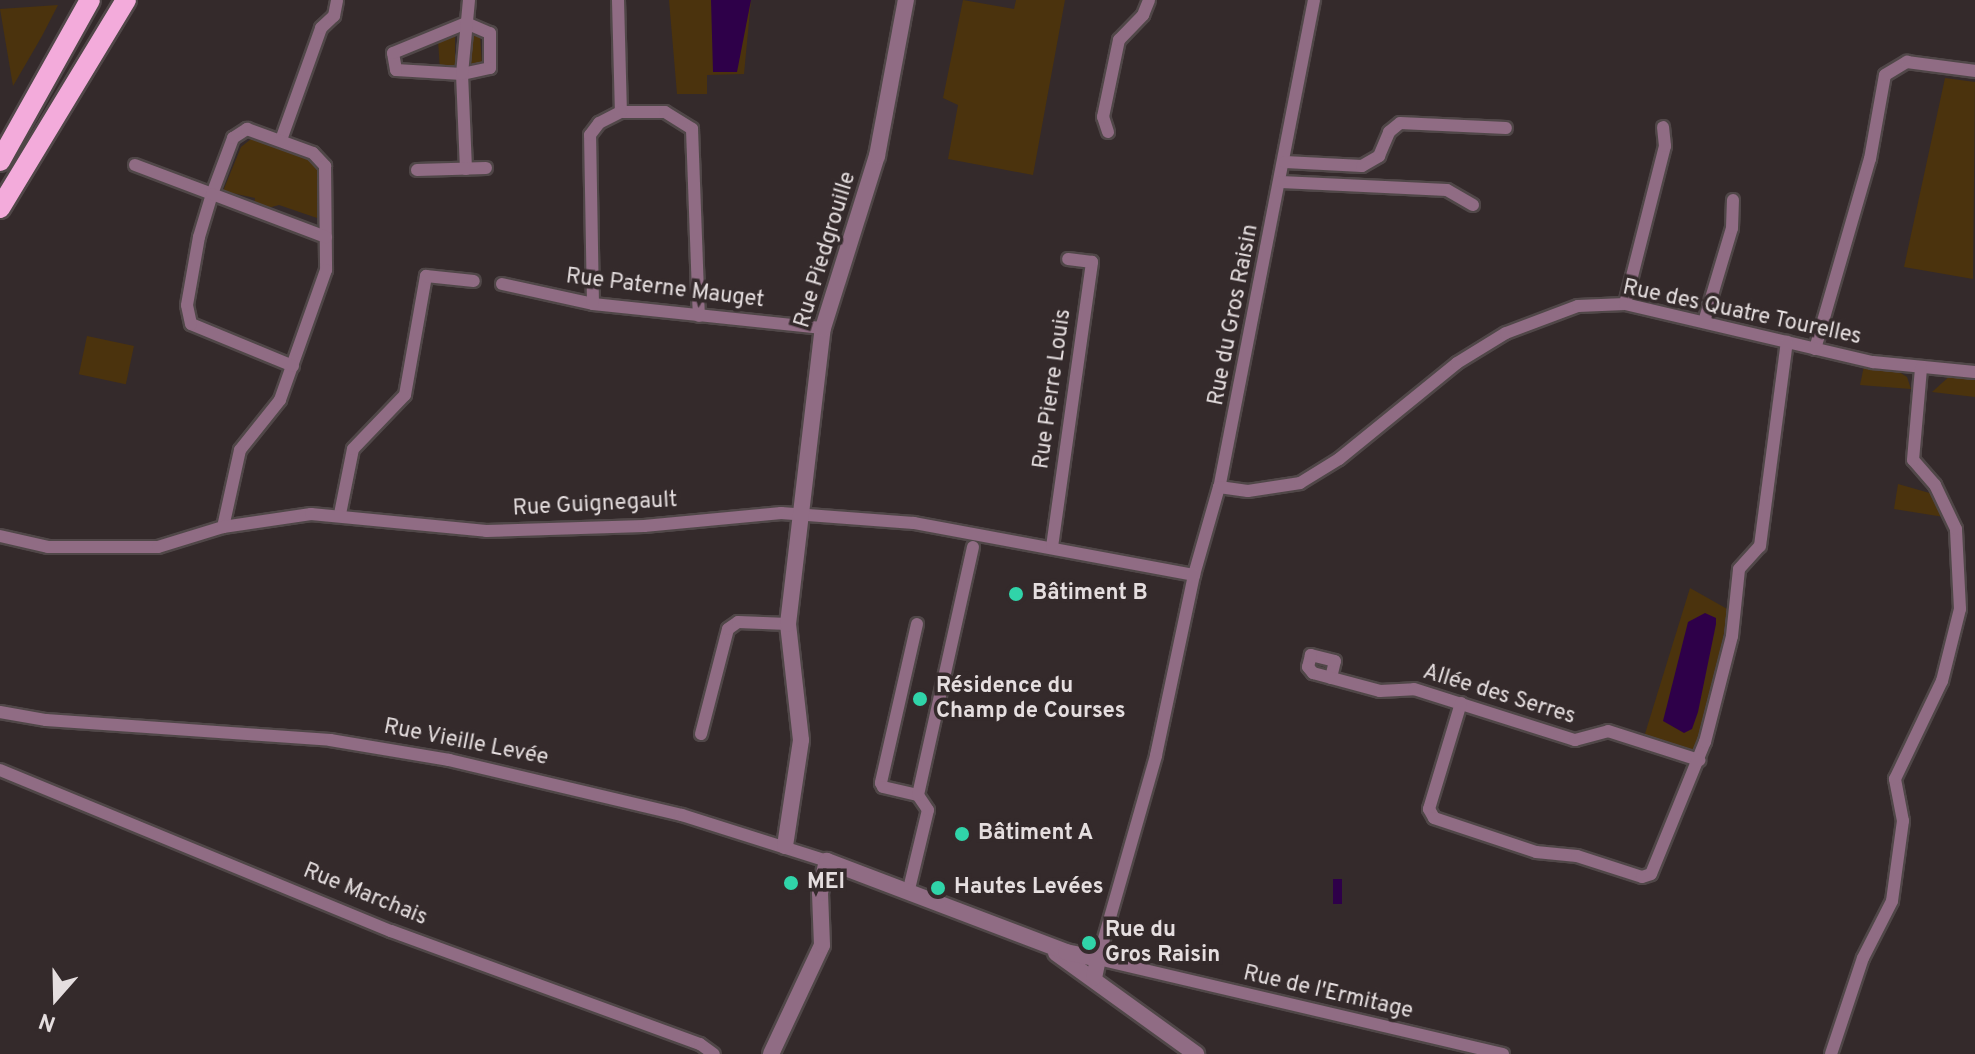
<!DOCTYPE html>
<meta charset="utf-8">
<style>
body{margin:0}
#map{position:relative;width:1975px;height:1054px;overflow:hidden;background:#342a2b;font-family:Overpass,sans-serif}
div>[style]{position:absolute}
.green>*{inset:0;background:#4b330d;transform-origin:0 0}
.water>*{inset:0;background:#2e0049;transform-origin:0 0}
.roads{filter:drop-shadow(2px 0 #504748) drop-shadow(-2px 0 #504748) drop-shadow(0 2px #504748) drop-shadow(0 -2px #504748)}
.minor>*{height:12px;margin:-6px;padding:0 6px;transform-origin:6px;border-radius:6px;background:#906c84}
.tertiary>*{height:16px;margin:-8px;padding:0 8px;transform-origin:8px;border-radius:8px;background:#906c84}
.primary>*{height:20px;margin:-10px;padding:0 10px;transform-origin:10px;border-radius:10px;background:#f3abdb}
.dots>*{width:22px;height:22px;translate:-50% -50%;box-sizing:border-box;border:4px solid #342a2b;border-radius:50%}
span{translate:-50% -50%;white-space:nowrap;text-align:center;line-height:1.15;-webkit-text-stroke:7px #342a2b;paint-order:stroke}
.street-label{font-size:22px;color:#e5dedf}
.poi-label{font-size:22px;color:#e5dedf;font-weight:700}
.left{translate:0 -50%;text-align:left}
.north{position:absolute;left:16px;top:958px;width:80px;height:80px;-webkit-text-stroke:6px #342a2b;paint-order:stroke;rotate:200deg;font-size:22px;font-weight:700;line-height:32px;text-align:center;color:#e5dedf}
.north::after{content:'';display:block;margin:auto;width:28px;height:36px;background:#e5dedf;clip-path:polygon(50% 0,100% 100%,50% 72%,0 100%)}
</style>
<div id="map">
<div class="green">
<i style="clip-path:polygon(669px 0,751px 0,744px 74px,707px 75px,707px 94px,677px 94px)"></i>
<i style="clip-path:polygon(963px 0,1014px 9px,1016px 0,1065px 0,1033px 175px,948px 159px,958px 105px,943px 98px)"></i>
<i style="clip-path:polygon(58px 5px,42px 36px,13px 86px,0 9px)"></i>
<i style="clip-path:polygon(480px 34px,482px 66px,466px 67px,471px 35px)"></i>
<i style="clip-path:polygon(455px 35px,455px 69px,440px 70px,438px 40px)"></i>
<i style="clip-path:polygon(1945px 78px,1975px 82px,1973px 279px,1904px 267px)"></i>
<i style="clip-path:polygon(251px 139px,309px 158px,318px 166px,317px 218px,279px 205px,264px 209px,254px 204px,255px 198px,223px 191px,241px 147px)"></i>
<i style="left:87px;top:336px;width:48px;height:39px;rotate:12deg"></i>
<i style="clip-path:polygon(1864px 366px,1896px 370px,1907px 377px,1911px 389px,1860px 385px)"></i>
<i style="clip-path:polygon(1952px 374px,1975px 377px,1975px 397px,1932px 392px)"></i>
<i style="clip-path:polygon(1898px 484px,1933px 494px,1944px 517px,1894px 509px)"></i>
<i style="clip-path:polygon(1690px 588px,1729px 610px,1701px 740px,1691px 753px,1644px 737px)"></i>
</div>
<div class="water">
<i style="clip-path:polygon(711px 0,751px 0,737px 72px,713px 72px)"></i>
<i style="clip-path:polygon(1705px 613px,1716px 618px,1716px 624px,1698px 712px,1692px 729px,1684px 733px,1663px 721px,1688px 622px)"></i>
<i style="left:1333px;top:879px;width:9px;height:25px"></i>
</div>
<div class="roads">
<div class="minor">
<i style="left:618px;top:0;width:112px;rotate:88.5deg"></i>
<i style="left:621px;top:112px;width:44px"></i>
<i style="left:665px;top:112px;width:32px;rotate:32deg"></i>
<i style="left:692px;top:129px;width:187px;rotate:87.9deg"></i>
<i style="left:1314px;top:0;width:496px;rotate:101deg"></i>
<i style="left:1219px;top:487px;width:91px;rotate:105.9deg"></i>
<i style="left:1194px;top:575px;width:185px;rotate:101.9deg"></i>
<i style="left:1156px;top:756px;width:211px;rotate:105.9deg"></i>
<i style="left:1098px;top:959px;width:416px;rotate:13.2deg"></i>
<i style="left:466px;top:23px;width:26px;rotate:23deg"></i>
<i style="left:490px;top:33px;width:35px;rotate:90deg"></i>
<i style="left:490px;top:68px;width:29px;rotate:168deg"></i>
<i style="left:462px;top:74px;width:66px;rotate:-176.5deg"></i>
<i style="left:396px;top:70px;width:17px;rotate:-100deg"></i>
<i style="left:393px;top:53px;width:79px;rotate:-22.3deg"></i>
<i style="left:1108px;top:132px;width:16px;rotate:-108deg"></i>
<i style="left:1103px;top:117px;width:79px;rotate:-78.3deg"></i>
<i style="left:1119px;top:40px;width:35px;rotate:-46deg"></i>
<i style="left:1143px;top:15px;width:16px;rotate:-68deg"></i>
<i style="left:281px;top:140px;width:119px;rotate:-70.3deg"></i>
<i style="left:321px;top:28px;width:18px;rotate:-43deg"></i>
<i style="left:334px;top:16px;width:16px;rotate:-79deg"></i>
<i style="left:1285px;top:162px;width:77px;rotate:3deg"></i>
<i style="left:1362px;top:166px;width:20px;rotate:-30deg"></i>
<i style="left:1379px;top:156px;width:26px;rotate:-67deg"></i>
<i style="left:1389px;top:132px;width:14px;rotate:-39deg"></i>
<i style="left:1400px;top:123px;width:106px;rotate:2.7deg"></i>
<i style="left:135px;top:165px;width:82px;rotate:20.6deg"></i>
<i style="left:212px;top:194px;width:60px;rotate:-69.4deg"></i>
<i style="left:233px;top:138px;width:17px;rotate:-33deg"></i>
<i style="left:247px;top:129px;width:70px;rotate:20deg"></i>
<i style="left:313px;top:153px;width:18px;rotate:47deg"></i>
<i style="left:325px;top:166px;width:104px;rotate:89.4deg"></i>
<i style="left:326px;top:270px;width:138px;rotate:109.5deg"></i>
<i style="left:280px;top:400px;width:64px;rotate:128.7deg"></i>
<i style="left:240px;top:450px;width:79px;rotate:102.4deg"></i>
<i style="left:466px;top:169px;width:95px;rotate:-92.4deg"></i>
<i style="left:462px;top:74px;width:74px;rotate:-84.6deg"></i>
<i style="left:417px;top:170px;width:69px;rotate:-1.7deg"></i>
<i style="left:1281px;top:182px;width:166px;rotate:2.8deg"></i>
<i style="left:1447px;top:190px;width:30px;rotate:30deg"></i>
<i style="left:502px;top:284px;width:93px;rotate:12.4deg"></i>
<i style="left:593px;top:304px;width:231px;rotate:6deg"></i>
<i style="left:593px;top:304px;width:169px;rotate:-91deg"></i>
<i style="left:590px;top:135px;width:15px;rotate:-53deg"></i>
<i style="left:599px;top:123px;width:25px;rotate:-27deg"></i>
<i style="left:1625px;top:304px;width:163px;rotate:-75.8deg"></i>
<i style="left:1665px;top:146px;width:19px;rotate:-96deg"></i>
<i style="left:1704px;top:322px;width:98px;rotate:-73.4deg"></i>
<i style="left:1732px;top:228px;width:28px;rotate:-88deg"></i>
<i style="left:1815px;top:349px;width:198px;rotate:-73.9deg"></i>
<i style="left:1870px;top:159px;width:85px;rotate:-79.9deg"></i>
<i style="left:1885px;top:75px;width:26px;rotate:-31deg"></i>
<i style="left:1907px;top:62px;width:69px;rotate:7.5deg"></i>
<i style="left:293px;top:366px;width:110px;rotate:-157.6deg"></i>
<i style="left:191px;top:324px;width:19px;rotate:-102deg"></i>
<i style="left:187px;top:305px;width:69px;rotate:-80deg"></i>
<i style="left:199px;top:237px;width:45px;rotate:-73.2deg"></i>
<i style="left:212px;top:194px;width:122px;rotate:20.7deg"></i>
<i style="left:1219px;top:487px;width:29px;rotate:8deg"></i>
<i style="left:1248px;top:491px;width:53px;rotate:-8.7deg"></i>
<i style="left:1300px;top:483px;width:46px;rotate:-31.6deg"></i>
<i style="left:1339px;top:459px;width:152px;rotate:-39.1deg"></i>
<i style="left:1457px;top:363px;width:57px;rotate:-31.5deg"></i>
<i style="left:1506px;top:333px;width:77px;rotate:-20.6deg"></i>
<i style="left:1578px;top:306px;width:47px;rotate:-2.4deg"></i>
<i style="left:1625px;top:304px;width:255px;rotate:13.2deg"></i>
<i style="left:1873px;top:362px;width:102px;rotate:5.6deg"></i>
<i style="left:340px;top:514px;width:66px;rotate:-78.7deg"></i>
<i style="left:353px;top:449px;width:75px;rotate:-46.1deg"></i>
<i style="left:405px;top:395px;width:121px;rotate:-80deg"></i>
<i style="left:426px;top:276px;width:48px;rotate:5.9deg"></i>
<i style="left:0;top:536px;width:49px;rotate:12.9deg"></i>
<i style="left:48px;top:547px;width:110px"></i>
<i style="left:158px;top:547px;width:68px;rotate:-17.1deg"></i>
<i style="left:223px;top:527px;width:89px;rotate:-8.4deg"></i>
<i style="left:311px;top:514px;width:176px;rotate:5.5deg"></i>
<i style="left:486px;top:531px;width:158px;rotate:-1.8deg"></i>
<i style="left:644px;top:526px;width:138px;rotate:-5.4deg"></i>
<i style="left:781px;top:513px;width:133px;rotate:4.3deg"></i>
<i style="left:914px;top:523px;width:285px;rotate:10.5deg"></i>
<i style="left:1052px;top:547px;width:288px;rotate:-82deg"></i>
<i style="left:1092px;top:262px;width:24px;rotate:-173deg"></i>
<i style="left:917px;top:624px;width:163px;rotate:102.8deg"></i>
<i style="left:881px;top:783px;width:4px;rotate:63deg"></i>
<i style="left:883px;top:787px;width:36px;rotate:13deg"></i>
<i style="left:1331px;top:678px;width:17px;rotate:-77deg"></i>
<i style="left:1335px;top:661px;width:25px;rotate:-166deg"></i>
<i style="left:1311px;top:655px;width:12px;rotate:104deg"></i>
<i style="left:1308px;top:667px;width:8px;rotate:50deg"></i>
<i style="left:1313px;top:673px;width:69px;rotate:15deg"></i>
<i style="left:1380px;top:691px;width:34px;rotate:-3deg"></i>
<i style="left:1414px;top:689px;width:169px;rotate:17.6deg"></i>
<i style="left:1575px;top:740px;width:34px;rotate:-15deg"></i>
<i style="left:1608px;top:731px;width:96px;rotate:17.7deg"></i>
<i style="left:1461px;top:703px;width:111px;rotate:106.8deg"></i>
<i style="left:1429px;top:809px;width:10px;rotate:61deg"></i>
<i style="left:1434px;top:818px;width:108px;rotate:18.4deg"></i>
<i style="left:1536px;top:852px;width:41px;rotate:5.6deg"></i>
<i style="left:1577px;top:856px;width:68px;rotate:17.9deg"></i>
<i style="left:1642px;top:877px;width:9px;rotate:-18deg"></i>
<i style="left:1651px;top:874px;width:143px;rotate:-67.8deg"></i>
<i style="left:1705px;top:742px;width:109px;rotate:-75.7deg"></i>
<i style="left:1732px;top:636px;width:67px;rotate:-84deg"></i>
<i style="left:1739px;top:569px;width:31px;rotate:-48deg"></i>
<i style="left:1760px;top:546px;width:206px;rotate:-82.5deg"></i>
<i style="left:0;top:712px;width:47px;rotate:9.9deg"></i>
<i style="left:46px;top:720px;width:285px;rotate:4deg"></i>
<i style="left:330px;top:740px;width:121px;rotate:9.5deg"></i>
<i style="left:449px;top:760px;width:239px;rotate:13.3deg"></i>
<i style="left:682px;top:815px;width:152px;rotate:17.6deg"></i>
<i style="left:701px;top:734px;width:108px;rotate:-75.6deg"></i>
<i style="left:728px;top:629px;width:12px;rotate:-35deg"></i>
<i style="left:738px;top:622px;width:50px;rotate:2.3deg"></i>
<i style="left:0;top:770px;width:423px;rotate:22.4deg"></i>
<i style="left:391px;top:931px;width:329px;rotate:20.1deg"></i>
<i style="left:700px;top:1044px;width:17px;rotate:36deg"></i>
<i style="left:909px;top:889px;width:81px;rotate:-76.5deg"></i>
<i style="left:928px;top:810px;width:18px;rotate:-124deg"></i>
<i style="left:918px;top:795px;width:254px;rotate:-77.5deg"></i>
<i style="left:1831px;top:1054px;width:101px;rotate:-71.6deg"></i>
<i style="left:1863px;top:958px;width:64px;rotate:-63deg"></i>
<i style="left:1892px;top:901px;width:81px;rotate:-82.2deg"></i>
<i style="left:1903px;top:821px;width:43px;rotate:-100.8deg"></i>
<i style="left:1895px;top:779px;width:109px;rotate:-64.4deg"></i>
<i style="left:1942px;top:681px;width:74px;rotate:-76deg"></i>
<i style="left:1960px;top:609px;width:80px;rotate:-92.9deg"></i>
<i style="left:1956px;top:529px;width:49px;rotate:-115.5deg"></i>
<i style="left:1935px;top:485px;width:33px;rotate:-131deg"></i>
<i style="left:1913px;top:460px;width:92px;rotate:-85deg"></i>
</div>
<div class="tertiary">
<i style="left:785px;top:846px;width:107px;rotate:-81.4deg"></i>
<i style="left:801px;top:740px;width:117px;rotate:-96.4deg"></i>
<i style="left:788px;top:624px;width:298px;rotate:-83.3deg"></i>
<i style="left:823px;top:328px;width:180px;rotate:-72.6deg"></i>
<i style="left:877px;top:156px;width:159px;rotate:-79.5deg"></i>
<i style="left:1056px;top:953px;width:173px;rotate:35.8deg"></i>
<i style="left:771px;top:1054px;width:120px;rotate:-64.9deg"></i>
<i style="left:822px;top:945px;width:52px;rotate:-92.2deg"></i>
<i style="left:820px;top:893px;width:33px;rotate:-78deg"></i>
<i style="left:827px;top:861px;width:256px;rotate:20.8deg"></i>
<i style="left:1066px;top:952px;width:33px;rotate:12deg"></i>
<i style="left:1098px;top:959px;width:19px;rotate:102deg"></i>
</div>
<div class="primary">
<i style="left:0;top:161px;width:184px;rotate:-60.8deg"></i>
<i style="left:0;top:208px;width:243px;rotate:-58.8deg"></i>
</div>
</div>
<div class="dots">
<i style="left:1016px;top:594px;background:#30d4a9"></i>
<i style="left:920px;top:699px;background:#30d4a9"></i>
<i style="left:962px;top:834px;background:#30d4a9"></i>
<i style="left:791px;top:883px;background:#30d4a9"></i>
<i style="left:938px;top:888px;background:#30d4a9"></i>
<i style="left:1089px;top:943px;background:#30d4a9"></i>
</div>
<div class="street-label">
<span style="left:826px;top:250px;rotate:-73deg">Rue Piedgrouille</span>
<span style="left:665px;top:289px;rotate:7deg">Rue Paterne Mauget</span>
<span style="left:1742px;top:313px;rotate:12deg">Rue des Quatre Tourelles</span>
<span style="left:1234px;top:315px;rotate:-79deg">Rue du Gros Raisin</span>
<span style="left:1053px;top:389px;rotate:-82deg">Rue Pierre Louis</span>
<span style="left:595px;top:505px;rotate:-3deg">Rue Guignegault</span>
<span style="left:1499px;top:695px;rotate:17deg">Allée des Serres</span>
<span style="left:466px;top:743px;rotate:11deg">Rue Vieille Levée</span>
<span style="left:365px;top:895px;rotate:22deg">Rue Marchais</span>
<span style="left:1328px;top:993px;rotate:13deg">Rue de l'Ermitage</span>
</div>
<div class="poi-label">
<span class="left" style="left:1032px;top:594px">Bâtiment B</span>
<span class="left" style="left:936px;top:699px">Résidence du<br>Champ de Courses</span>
<span class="left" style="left:978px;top:834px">Bâtiment A</span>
<span class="left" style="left:807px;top:883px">MEI</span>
<span class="left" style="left:954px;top:888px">Hautes Levées</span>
<span class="left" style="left:1105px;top:943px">Rue du<br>Gros Raisin</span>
</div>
<div class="north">N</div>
</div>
